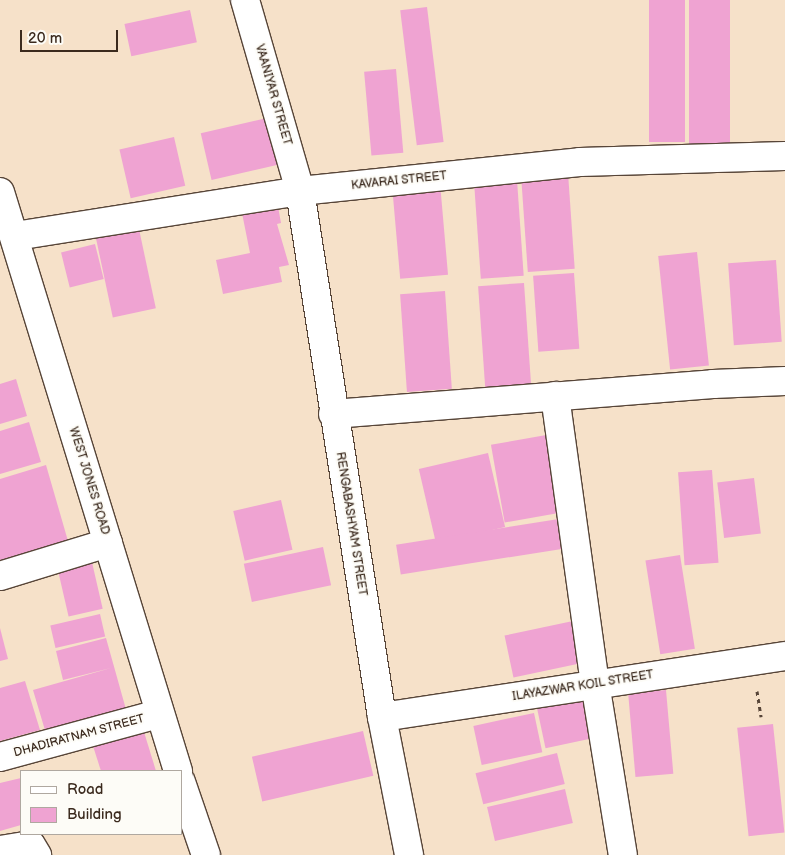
<!DOCTYPE html>
<style>
body{margin:0}
#map{position:relative;width:785px;height:855px;overflow:hidden;background:#f6e1c9;font-family:"Balsamiq Sans",sans-serif}
div>[style]{position:absolute}
.building>*{inset:0;background:#efa3d2;transform-origin:0 0}
.path>*{height:3px;margin-top:-1.5px;transform-origin:0;background:repeating-linear-gradient(90deg,#574538 0 4px,transparent 0 8px)}
.roads{filter:drop-shadow(1px 0 #574538) drop-shadow(-1px 0 #574538) drop-shadow(0 1px #574538) drop-shadow(0 -1px #574538)}
.minor>*{height:28px;margin:-14px;padding:0 14px;transform-origin:14px;border-radius:14px;background:#fff}
span{translate:-50% -50%;white-space:nowrap;text-align:center;line-height:1.15;-webkit-text-stroke:4px #fdfcf7;paint-order:stroke}
.street-label{font-size:12px;color:#3b2a1e}
.legend{position:absolute;left:20px;top:770px;width:162px;height:65px;box-sizing:border-box;background:#fdfcf7;border:1px solid #afa8a0;margin:0;padding:6px 9px;list-style:none;font-size:15px;color:#3b2a1e}
.legend li{display:flex;align-items:center;gap:10px;height:25px}
.legend b{width:25px;border:1px solid #afa8a0}
.scale{position:absolute;left:20px;top:30px;width:98px;height:22px;box-sizing:border-box;border:2px solid #3b2a1e;border-top:0;padding-left:6px;font-size:15px;line-height:18px;white-space:nowrap;color:#3b2a1e;-webkit-text-stroke:4px #fdfcf7;paint-order:stroke}
</style>
<div id="map">
<div class="building">
<i style="left:649px;top:0;width:36px;height:142px"></i>
<i style="left:689px;top:0;width:41px;height:144px"></i>
<i style="left:427px;top:7px;width:136px;height:27px;rotate:83deg"></i>
<i style="left:190px;top:10px;width:33px;height:67px;rotate:78deg"></i>
<i style="left:396px;top:69px;width:84px;height:32px;rotate:85deg"></i>
<i style="left:267px;top:118px;width:48px;height:68px;rotate:77deg"></i>
<i style="left:174px;top:137px;width:50px;height:56px;rotate:77deg"></i>
<i style="left:568px;top:173px;width:96px;height:47px;rotate:86deg"></i>
<i style="left:517px;top:180px;width:96px;height:43px;rotate:86deg"></i>
<i style="left:440px;top:183px;width:92px;height:48px;rotate:85deg"></i>
<i style="clip-path:polygon(277px 201px,281px 223px,277px 224px,289px 265px,279px 267px,282px 282px,223px 294px,216px 260px,250px 253px,241px 208px)"></i>
<i style="left:139px;top:229px;width:81px;height:44px;rotate:78deg"></i>
<i style="left:95px;top:244px;width:36px;height:35px;rotate:76deg"></i>
<i style="left:697px;top:252px;width:114px;height:39px;rotate:84deg"></i>
<i style="left:776px;top:260px;width:82px;height:48px;rotate:86deg"></i>
<i style="left:574px;top:273px;width:76px;height:41px;rotate:86deg"></i>
<i style="left:524px;top:283px;width:103px;height:46px;rotate:86deg"></i>
<i style="left:445px;top:291px;width:98px;height:45px;rotate:86deg"></i>
<i style="clip-path:polygon(16px 379px,27px 416px,0 424px,0 384px)"></i>
<i style="clip-path:polygon(29px 422px,41px 462px,0 474px,0 431px)"></i>
<i style="left:552px;top:434px;width:79px;height:62px;rotate:80deg"></i>
<i style="left:488px;top:453px;width:76px;height:71px;rotate:77deg"></i>
<i style="clip-path:polygon(46px 465px,68px 541px,0 561px,0 479px)"></i>
<i style="left:712px;top:470px;width:93px;height:34px;rotate:86deg"></i>
<i style="left:754px;top:478px;width:56px;height:37px;rotate:83deg"></i>
<i style="left:281px;top:500px;width:51px;height:49px;rotate:77deg"></i>
<i style="left:565px;top:518px;width:30px;height:171px;rotate:81deg"></i>
<i style="left:323px;top:547px;width:39px;height:81px;rotate:78deg"></i>
<i style="left:680px;top:555px;width:95px;height:35px;rotate:81deg"></i>
<i style="left:91px;top:558px;width:52px;height:35px;rotate:77deg"></i>
<i style="left:100px;top:614px;width:23px;height:51px;rotate:77deg"></i>
<i style="left:573px;top:621px;width:43px;height:70px;rotate:78deg"></i>
<i style="clip-path:polygon(0 628px,8px 659px,0 661px)"></i>
<i style="clip-path:polygon(106px 638px,127px 713px,47px 737px,33px 690px,111px 668px,63px 680px,56px 651px)"></i>
<i style="clip-path:polygon(25px 681px,40px 730px,0 741px,0 688px)"></i>
<i style="left:666px;top:690px;width:84px;height:38px;rotate:85deg"></i>
<i style="left:589px;top:693px;width:45px;height:54px;rotate:78deg"></i>
<i style="left:534px;top:713px;width:40px;height:62px;rotate:78deg"></i>
<i style="left:773px;top:724px;width:109px;height:36px;rotate:84deg"></i>
<i style="left:363px;top:731px;width:46px;height:114px;rotate:77deg"></i>
<i style="clip-path:polygon(144px 732px,156px 771px,101px 771px,93px 746px)"></i>
<i style="left:557px;top:753px;width:32px;height:84px;rotate:76deg"></i>
<i style="clip-path:polygon(21px 778px,21px 825px,0 831px,0 783px)"></i>
<i style="left:565px;top:789px;width:35px;height:80px;rotate:77deg"></i>
</div>
<div class="path">
<i style="left:757px;top:691px;width:26px;rotate:81deg"></i>
</div>
<div class="roads">
<div class="minor">
<i style="left:245px;top:0;width:199px;rotate:73.9deg"></i>
<i style="left:300px;top:191px;width:532px;rotate:81.14deg"></i>
<i style="left:382px;top:717px;width:141px;rotate:78.9deg"></i>
<i style="left:0;top:192px;width:606px;rotate:72.91deg"></i>
<i style="left:16px;top:236px;width:288px;rotate:-9deg"></i>
<i style="left:300px;top:191px;width:281px;rotate:-5.9deg"></i>
<i style="left:580px;top:162px;width:205px;rotate:-1.7deg"></i>
<i style="left:555px;top:396px;width:290px;rotate:82.1deg"></i>
<i style="left:595px;top:683px;width:174px;rotate:80.8deg"></i>
<i style="left:333px;top:414px;width:381px;rotate:-4.5deg"></i>
<i style="left:713px;top:384px;width:72px;rotate:-2.4deg"></i>
<i style="left:0;top:576px;width:113px;rotate:-17deg"></i>
<i style="left:382px;top:717px;width:408px;rotate:-8.6deg"></i>
<i style="left:0;top:757px;width:164px;rotate:-15.2deg"></i>
<i style="left:181px;top:782px;width:77px;rotate:71.1deg"></i>
<i style="left:0;top:850px;width:31px;rotate:-9deg"></i>
<i style="left:31px;top:845px;width:12px;rotate:59deg"></i>
</div>
</div>
<div class="street-label">
<span style="left:273px;top:95px;rotate:74deg">VAANIYAR STREET</span>
<span style="left:399px;top:181px;rotate:-6deg">KAVARAI STREET</span>
<span style="left:89px;top:481px;rotate:73deg">WEST JONES ROAD</span>
<span style="left:351px;top:524px;rotate:81deg">RENGABASHYAM STREET</span>
<span style="left:583px;top:686px;rotate:-9deg">ILAYAZWAR KOIL STREET</span>
<span style="left:79px;top:736px;rotate:-15deg">DHADIRATNAM STREET</span>
</div>
<ul class="legend">
<li><b style="height:6px;background:#fff"></b>Road</li>
<li><b style="height:14px;background:#efa3d2"></b>Building</li>
</ul>
<div class="scale">20 m</div>
</div>
